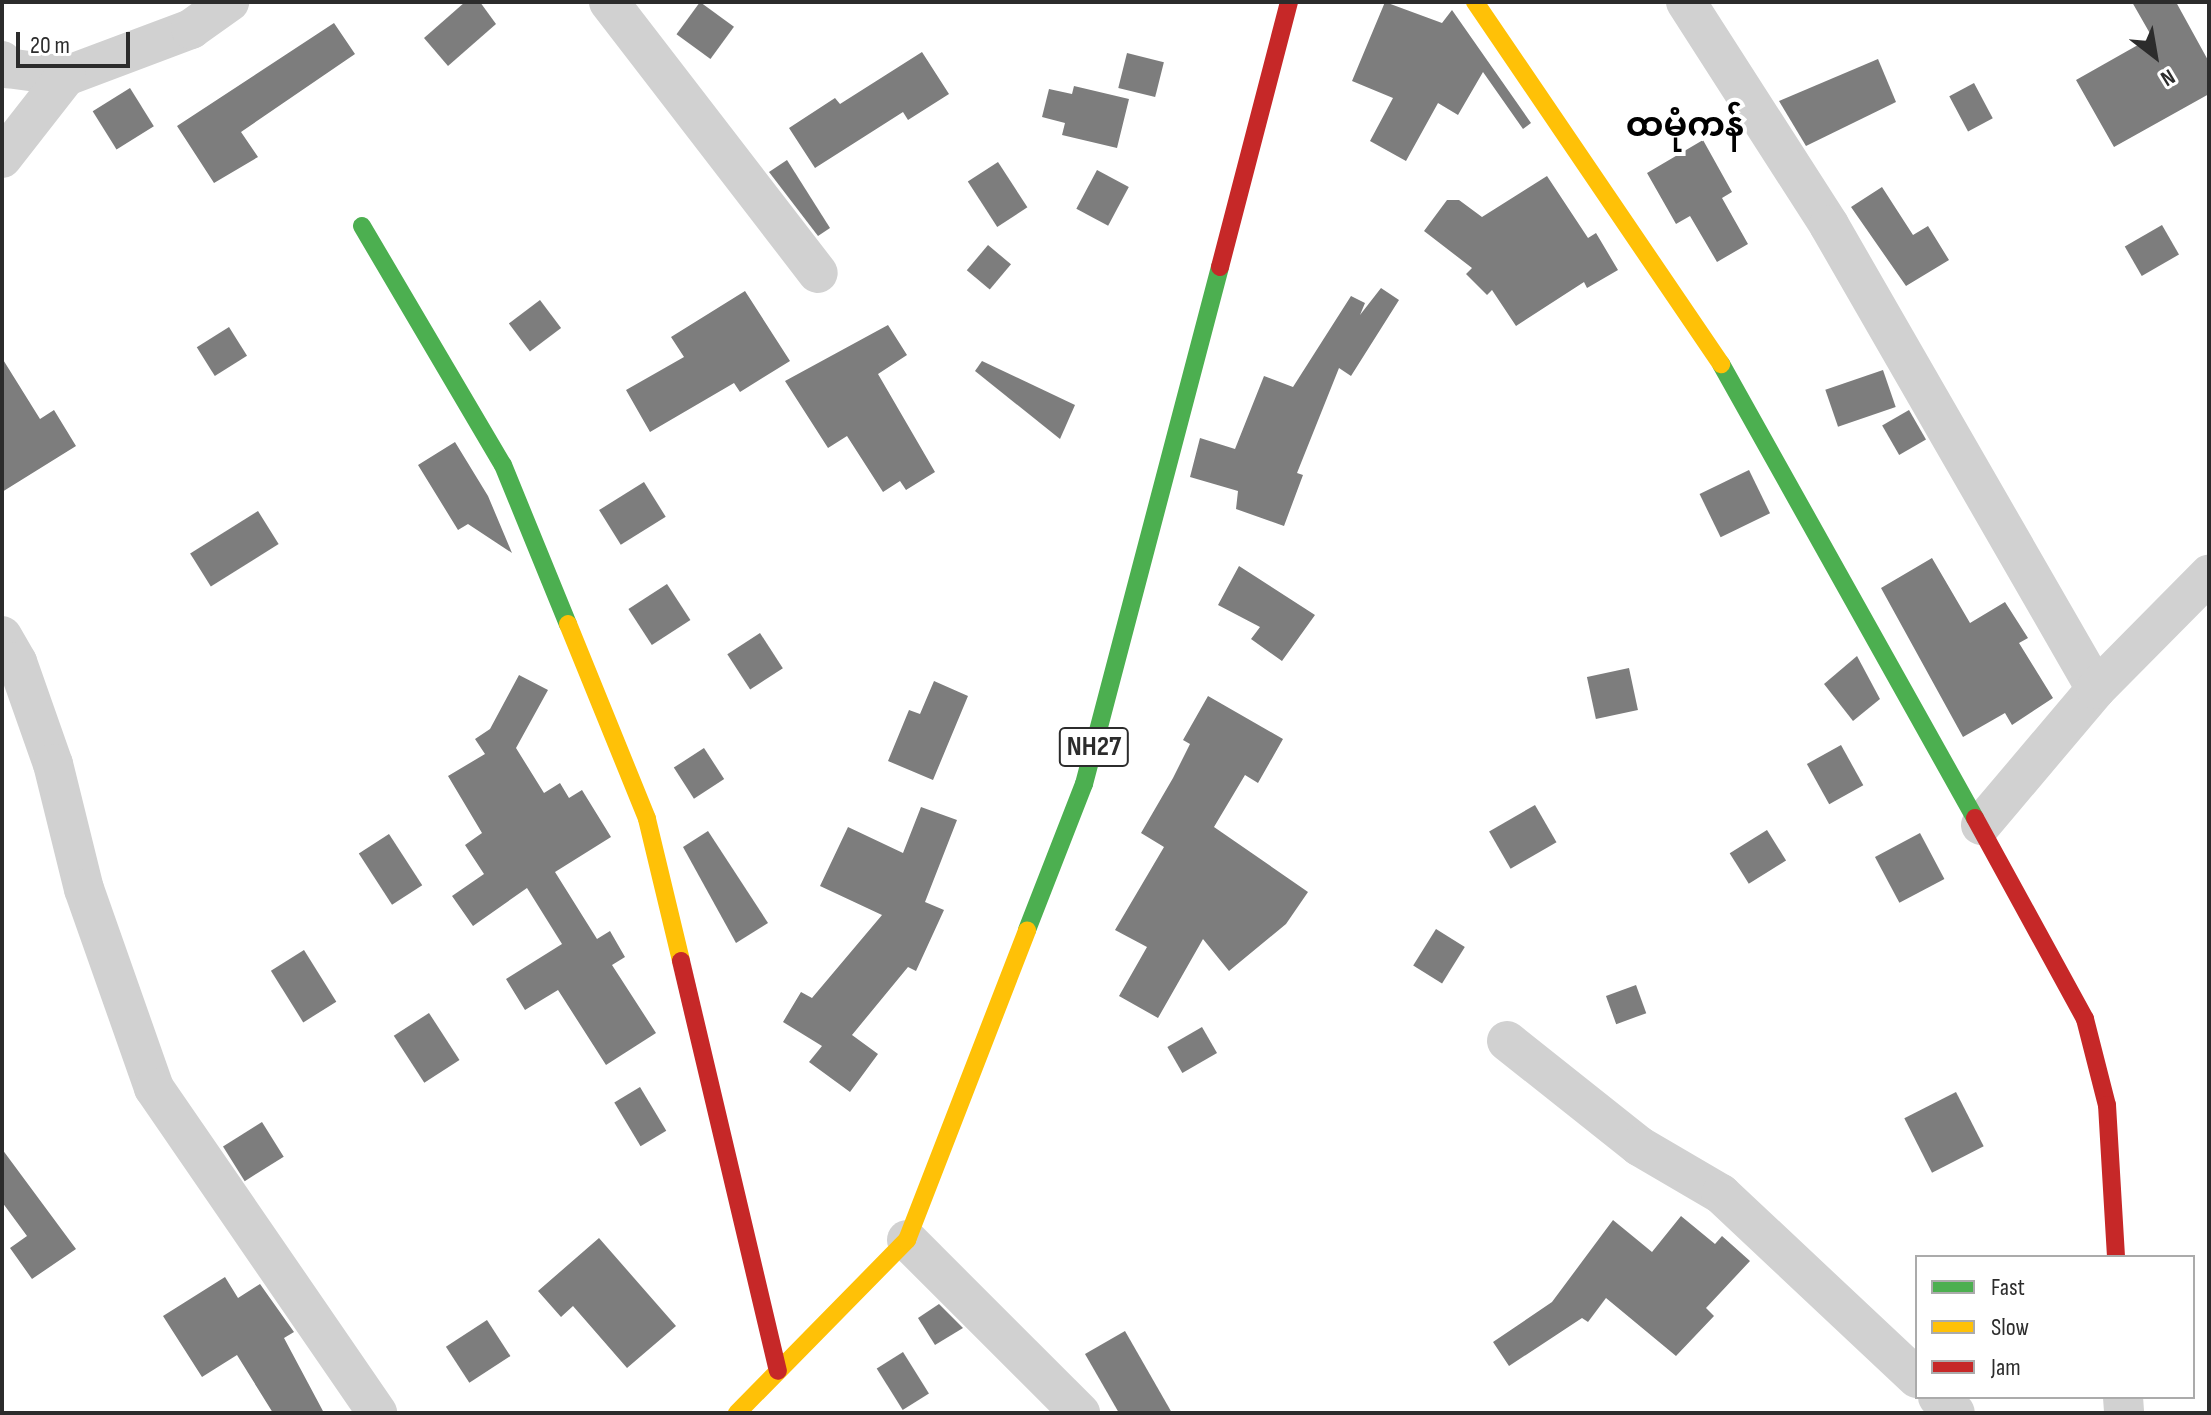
<!DOCTYPE html>
<meta charset="utf-8">
<style>
body{margin:0}
#map{position:relative;width:2211px;height:1415px;overflow:hidden;background:#fff;font-family:"Sofia Sans Condensed","Noto Sans Myanmar",sans-serif}
div>[style]{position:absolute}
.building>*{inset:0;background:#7d7d7d;transform-origin:0 0}
.street>*{height:40px;margin:-20px;padding:0 20px;transform-origin:20px;border-radius:20px;background:#d1d1d1}
.fast>*{height:18px;margin:-9px;padding:0 9px;transform-origin:9px;border-radius:9px;background:#4caf50}
.slow>*{height:18px;margin:-9px;padding:0 9px;transform-origin:9px;border-radius:9px;background:#ffc107}
.jam>*{height:18px;margin:-9px;padding:0 9px;transform-origin:9px;border-radius:9px;background:#c62828}
span{translate:-50% -50%;white-space:nowrap;text-align:center;line-height:1.15;-webkit-text-stroke:8px #fff;paint-order:stroke}
.shield-label span{padding:2px 6px;background:#fff;border:2px solid;border-radius:6px;-webkit-text-stroke-width:0}
.shield-label{font-size:28px;color:#2c2c2c;font-weight:700}
.quarter-label{font-size:34px;color:#000;font-weight:700}
.frame{position:absolute;inset:0;border:4px solid #2c2c2c;pointer-events:none}
.legend{position:absolute;left:1915px;top:1255px;width:280px;height:144px;box-sizing:border-box;background:#fff;border:2px solid #ababab;margin:0;padding:10px 14px;list-style:none;font-size:24px;color:#2c2c2c}
.legend li{display:flex;align-items:center;gap:16px;height:40px}
.legend b{width:40px;border:2px solid #ababab}
.north{position:absolute;left:2115px;top:16px;width:80px;height:80px;-webkit-text-stroke:6px #fff;paint-order:stroke;rotate:149deg;font-size:22px;font-weight:700;line-height:32px;text-align:center;color:#2c2c2c}
.north::after{content:'';display:block;margin:auto;width:28px;height:36px;background:#2c2c2c;clip-path:polygon(50% 0,100% 100%,50% 72%,0 100%)}
.scale{position:absolute;left:16px;top:32px;width:114px;height:36px;box-sizing:border-box;border:4px solid #2c2c2c;border-top:0;padding-left:10px;font-size:24px;line-height:28px;white-space:nowrap;color:#2c2c2c;-webkit-text-stroke:6px #fff;paint-order:stroke}
</style>
<div id="map">
<div class="building">
<i style="clip-path:polygon(465px 2px,480px 2px,496px 24px,448px 66px,424px 38px)"></i>
<i style="left:700px;top:2px;width:42px;height:40px;rotate:36deg"></i>
<i style="clip-path:polygon(1385px 2px,1442px 23px,1452px 10px,1531px 123px,1523px 129px,1483px 72px,1458px 115px,1438px 103px,1406px 161px,1370px 141px,1393px 98px,1352px 81px)"></i>
<i style="clip-path:polygon(2132px 2px,2176px 2px,2209px 62px,2209px 94px,2114px 147px,2076px 80px,2152px 37px)"></i>
<i style="clip-path:polygon(334px 23px,355px 54px,241px 132px,258px 157px,214px 183px,177px 126px)"></i>
<i style="clip-path:polygon(922px 52px,949px 94px,908px 120px,903px 112px,815px 168px,789px 128px,835px 98px,840px 104px)"></i>
<i style="left:1127px;top:53px;width:38px;height:36px;rotate:14deg"></i>
<i style="clip-path:polygon(1878px 59px,1896px 102px,1806px 146px,1779px 101px)"></i>
<i style="left:1974px;top:83px;width:40px;height:28px;rotate:62deg"></i>
<i style="clip-path:polygon(1074px 86px,1129px 99px,1117px 148px,1062px 135px,1065px 123px,1042px 117px,1049px 89px,1072px 94px)"></i>
<i style="left:130px;top:88px;width:45px;height:44px;rotate:58deg"></i>
<i style="clip-path:polygon(1703px 140px,1732px 192px,1722px 198px,1748px 244px,1717px 262px,1690px 216px,1676px 224px,1647px 173px)"></i>
<i style="clip-path:polygon(787px 160px,830px 228px,818px 236px,769px 172px)"></i>
<i style="left:998px;top:162px;width:54px;height:36px;rotate:57deg"></i>
<i style="left:1097px;top:170px;width:36px;height:44px;rotate:28deg"></i>
<i style="clip-path:polygon(1547px 176px,1588px 238px,1596px 233px,1618px 270px,1587px 288px,1584px 282px,1516px 326px,1492px 290px,1487px 295px,1466px 274px,1472px 268px,1424px 231px,1447px 200px,1459px 200px,1482px 217px)"></i>
<i style="clip-path:polygon(1882px 187px,1913px 235px,1928px 226px,1949px 260px,1906px 286px,1851px 207px)"></i>
<i style="left:2162px;top:225px;width:34px;height:43px;rotate:60deg"></i>
<i style="left:988px;top:245px;width:30px;height:33px;rotate:40deg"></i>
<i style="clip-path:polygon(1381px 288px,1399px 300px,1351px 376px,1339px 368px,1297px 473px,1303px 475px,1284px 526px,1236px 509px,1238px 491px,1190px 477px,1200px 438px,1235px 449px,1264px 376px,1293px 387px,1351px 296px,1365px 303px,1360px 315px)"></i>
<i style="clip-path:polygon(745px 291px,790px 361px,740px 392px,734px 383px,650px 432px,626px 390px,684px 357px,671px 337px)"></i>
<i style="left:540px;top:300px;width:35px;height:39px;rotate:53deg"></i>
<i style="clip-path:polygon(888px 325px,907px 355px,878px 374px,935px 472px,906px 490px,900px 481px,883px 492px,847px 436px,828px 448px,785px 381px)"></i>
<i style="left:229px;top:327px;width:34px;height:38px;rotate:58deg"></i>
<i style="clip-path:polygon(2px 358px,40px 419px,54px 410px,76px 446px,2px 492px)"></i>
<i style="clip-path:polygon(982px 361px,1075px 405px,1060px 439px,975px 371px)"></i>
<i style="left:1883px;top:370px;width:39px;height:61px;rotate:71deg"></i>
<i style="left:1909px;top:410px;width:34px;height:31px;rotate:60deg"></i>
<i style="clip-path:polygon(455px 442px,488px 496px,512px 553px,468px 524px,458px 530px,418px 465px)"></i>
<i style="left:1749px;top:470px;width:48px;height:55px;rotate:64deg"></i>
<i style="left:644px;top:482px;width:41px;height:53px;rotate:58deg"></i>
<i style="left:258px;top:511px;width:39px;height:80px;rotate:58deg"></i>
<i style="clip-path:polygon(1932px 558px,1970px 623px,2005px 602px,2028px 638px,2019px 643px,2053px 698px,2012px 725px,2005px 713px,1963px 737px,1881px 588px)"></i>
<i style="clip-path:polygon(1239px 566px,1315px 615px,1282px 661px,1251px 639px,1260px 627px,1218px 605px)"></i>
<i style="left:667px;top:584px;width:43px;height:46px;rotate:57deg"></i>
<i style="left:760px;top:633px;width:42px;height:39px;rotate:57deg"></i>
<i style="clip-path:polygon(1857px 656px,1880px 699px,1853px 721px,1824px 684px)"></i>
<i style="left:1629px;top:668px;width:43px;height:43px;rotate:78deg"></i>
<i style="clip-path:polygon(519px 675px,548px 690px,516px 748px,544px 793px,560px 783px,569px 798px,582px 790px,611px 837px,555px 872px,597px 939px,610px 931px,625px 957px,612px 965px,656px 1033px,606px 1065px,558px 990px,525px 1010px,506px 979px,562px 944px,527px 888px,473px 926px,452px 896px,484px 874px,465px 845px,482px 833px,448px 776px,485px 754px,475px 739px,490px 729px)"></i>
<i style="clip-path:polygon(934px 681px,968px 696px,933px 780px,888px 761px,909px 710px,920px 714px)"></i>
<i style="clip-path:polygon(1208px 696px,1283px 739px,1258px 783px,1245px 775px,1214px 827px,1308px 892px,1286px 924px,1229px 971px,1203px 939px,1158px 1018px,1119px 996px,1147px 947px,1115px 930px,1164px 847px,1141px 833px,1173px 778px,1190px 744px,1183px 740px)"></i>
<i style="left:1841px;top:745px;width:46px;height:39px;rotate:61deg"></i>
<i style="left:704px;top:748px;width:37px;height:36px;rotate:57deg"></i>
<i style="left:1535px;top:805px;width:43px;height:53px;rotate:60deg"></i>
<i style="clip-path:polygon(921px 807px,957px 820px,925px 902px,944px 910px,916px 971px,908px 967px,852px 1035px,878px 1054px,850px 1092px,809px 1062px,822px 1046px,783px 1022px,801px 992px,812px 998px,882px 915px,820px 886px,848px 827px,903px 853px)"></i>
<i style="left:1767px;top:830px;width:36px;height:44px;rotate:58deg"></i>
<i style="clip-path:polygon(708px 831px,768px 923px,736px 943px,683px 847px)"></i>
<i style="left:1920px;top:833px;width:52px;height:51px;rotate:62deg"></i>
<i style="left:389px;top:834px;width:61px;height:36px;rotate:57deg"></i>
<i style="left:1436px;top:929px;width:34px;height:43px;rotate:32deg"></i>
<i style="left:304px;top:950px;width:61px;height:39px;rotate:58deg"></i>
<i style="left:1636px;top:985px;width:30px;height:32px;rotate:70deg"></i>
<i style="left:429px;top:1013px;width:56px;height:42px;rotate:57deg"></i>
<i style="left:1202px;top:1027px;width:30px;height:40px;rotate:60deg"></i>
<i style="left:640px;top:1087px;width:51px;height:30px;rotate:59deg"></i>
<i style="left:1956px;top:1092px;width:61px;height:58px;rotate:63deg"></i>
<i style="left:262px;top:1122px;width:41px;height:46px;rotate:58deg"></i>
<i style="clip-path:polygon(2px 1149px,76px 1249px,32px 1279px,10px 1248px,27px 1236px,2px 1202px)"></i>
<i style="clip-path:polygon(1681px 1216px,1715px 1244px,1722px 1236px,1750px 1261px,1706px 1308px,1714px 1316px,1676px 1356px,1606px 1298px,1588px 1322px,1582px 1318px,1509px 1366px,1493px 1342px,1552px 1302px,1613px 1220px,1652px 1252px)"></i>
<i style="clip-path:polygon(599px 1238px,676px 1326px,627px 1368px,573px 1306px,561px 1317px,538px 1291px)"></i>
<i style="clip-path:polygon(225px 1277px,238px 1298px,260px 1284px,294px 1332px,284px 1338px,324px 1413px,273px 1413px,237px 1355px,202px 1377px,163px 1316px)"></i>
<i style="clip-path:polygon(939px 1304px,963px 1328px,935px 1345px,918px 1318px)"></i>
<i style="left:487px;top:1320px;width:43px;height:49px;rotate:57deg"></i>
<i style="clip-path:polygon(1125px 1331px,1172px 1413px,1119px 1413px,1085px 1354px)"></i>
<i style="left:903px;top:1352px;width:49px;height:31px;rotate:58deg"></i>
</div>
<div class="street">
<i style="left:609px;top:2px;width:342px;rotate:52.4deg"></i>
<i style="left:1686px;top:2px;width:265px;rotate:57.3deg"></i>
<i style="left:1829px;top:225px;width:535px;rotate:60.08deg"></i>
<i style="left:2px;top:61px;width:9px;rotate:54deg"></i>
<i style="left:7px;top:68px;width:60px;rotate:7.7deg"></i>
<i style="left:66px;top:76px;width:134px;rotate:-20.6deg"></i>
<i style="left:191px;top:29px;width:47px;rotate:-35.4deg"></i>
<i style="left:2px;top:158px;width:104px;rotate:-52deg"></i>
<i style="left:2px;top:636px;width:30px;rotate:60deg"></i>
<i style="left:17px;top:662px;width:108px;rotate:70.6deg"></i>
<i style="left:53px;top:764px;width:129px;rotate:76.1deg"></i>
<i style="left:84px;top:889px;width:211px;rotate:70.6deg"></i>
<i style="left:154px;top:1088px;width:394px;rotate:55.5deg"></i>
<i style="left:1981px;top:825px;width:178px;rotate:-49.8deg"></i>
<i style="left:2096px;top:689px;width:161px;rotate:-45.3deg"></i>
<i style="left:1507px;top:1041px;width:169px;rotate:38.5deg"></i>
<i style="left:1639px;top:1146px;width:95px;rotate:30.3deg"></i>
<i style="left:1721px;top:1194px;width:269px;rotate:43.2deg"></i>
<i style="left:907px;top:1240px;width:245px;rotate:45deg"></i>
<i style="left:1938px;top:1397px;width:23px;rotate:43deg"></i>
<i style="left:2123px;top:1397px;width:16px;rotate:86deg"></i>
</div>
<div class="fast">
<i style="left:362px;top:226px;width:277px;rotate:59.5deg"></i>
<i style="left:503px;top:465px;width:172px;rotate:67.8deg"></i>
<i style="left:1721px;top:364px;width:520px;rotate:60.77deg"></i>
<i style="left:1027px;top:930px;width:157px;rotate:-68.7deg"></i>
<i style="left:1084px;top:784px;width:535px;rotate:-75.26deg"></i>
</div>
<div class="slow">
<i style="left:1475px;top:2px;width:438px;rotate:55.8deg"></i>
<i style="left:568px;top:624px;width:210px;rotate:67.9deg"></i>
<i style="left:647px;top:819px;width:146px;rotate:76.5deg"></i>
<i style="left:737px;top:1413px;width:243px;rotate:-45.5deg"></i>
<i style="left:907px;top:1240px;width:332px;rotate:-68.8deg"></i>
</div>
<div class="jam">
<i style="left:1220px;top:267px;width:274px;rotate:-75.4deg"></i>
<i style="left:1975px;top:818px;width:229px;rotate:61.3deg"></i>
<i style="left:2085px;top:1019px;width:89px;rotate:75.7deg"></i>
<i style="left:2107px;top:1105px;width:152px;rotate:86.6deg"></i>
<i style="left:681px;top:961px;width:421px;rotate:76.7deg"></i>
</div>
<div class="shield-label">
<span style="left:1094px;top:747px">NH27</span>
</div>
<div class="quarter-label">
<span style="left:1685px;top:126px">ထမုံကန်</span>
</div>
<div class="frame"></div>
<ul class="legend">
<li><b style="height:10px;background:#4caf50"></b>Fast</li>
<li><b style="height:10px;background:#ffc107"></b>Slow</li>
<li><b style="height:10px;background:#c62828"></b>Jam</li>
</ul>
<div class="north">N</div>
<div class="scale">20 m</div>
</div>
